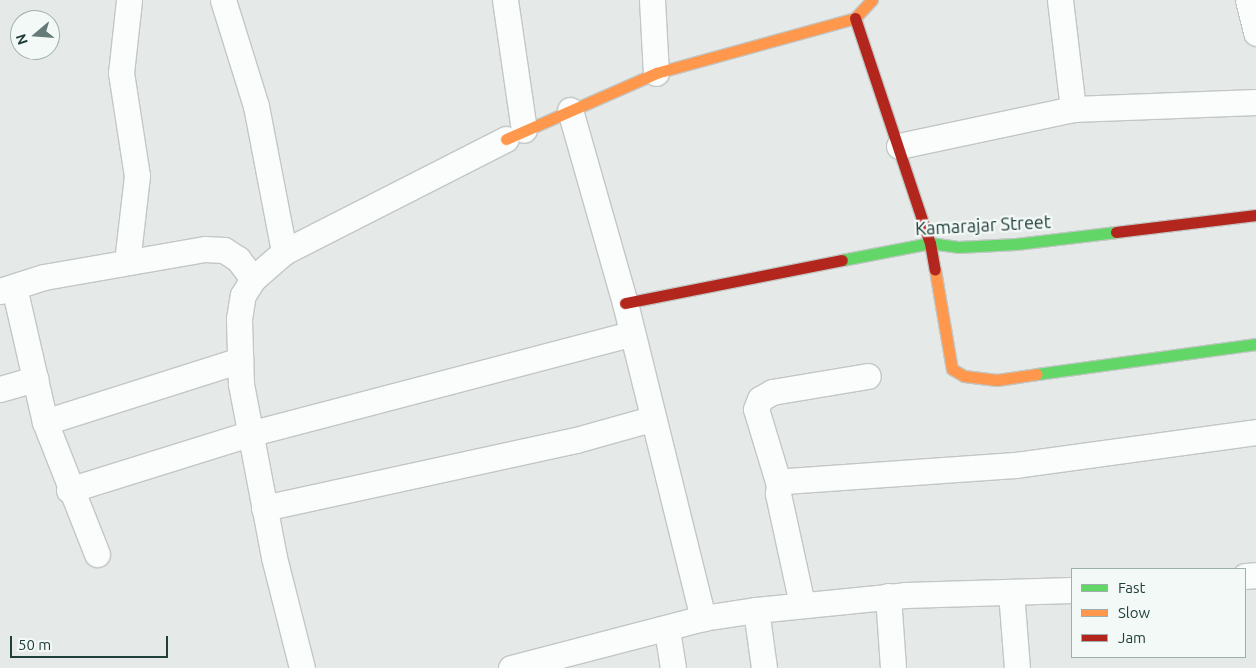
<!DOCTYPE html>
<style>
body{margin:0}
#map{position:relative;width:1256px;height:668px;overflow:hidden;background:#e5eae8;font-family:Ubuntu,sans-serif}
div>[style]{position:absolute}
.roads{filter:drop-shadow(1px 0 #c2c7c5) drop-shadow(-1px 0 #c2c7c5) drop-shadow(0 1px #c2c7c5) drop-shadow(0 -1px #c2c7c5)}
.street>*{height:25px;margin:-12.5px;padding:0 12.5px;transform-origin:12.5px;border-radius:12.5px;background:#fbfcfc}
.fast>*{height:11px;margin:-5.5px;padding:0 5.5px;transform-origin:5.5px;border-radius:5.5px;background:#63d668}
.slow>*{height:11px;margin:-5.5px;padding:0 5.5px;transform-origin:5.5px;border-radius:5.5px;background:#ff974d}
.jam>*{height:11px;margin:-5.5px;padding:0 5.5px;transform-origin:5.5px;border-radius:5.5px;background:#b3261e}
span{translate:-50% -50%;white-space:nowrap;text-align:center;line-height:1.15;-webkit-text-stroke:4.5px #f3f9f7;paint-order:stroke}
.street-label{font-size:18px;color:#213f3a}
.legend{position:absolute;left:1071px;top:568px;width:175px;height:90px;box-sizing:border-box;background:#f3f9f7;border:1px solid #9fafab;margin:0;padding:6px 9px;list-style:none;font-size:15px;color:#213f3a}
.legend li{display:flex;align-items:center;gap:10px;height:25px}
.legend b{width:25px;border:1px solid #9fafab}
.north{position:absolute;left:10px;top:10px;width:50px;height:50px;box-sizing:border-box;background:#f3f9f7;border:1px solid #9fafab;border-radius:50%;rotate:252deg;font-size:14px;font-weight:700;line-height:20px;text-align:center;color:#213f3a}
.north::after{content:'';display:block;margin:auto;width:18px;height:22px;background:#667b77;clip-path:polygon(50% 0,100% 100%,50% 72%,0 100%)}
.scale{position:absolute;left:10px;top:636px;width:158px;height:22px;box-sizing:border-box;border:2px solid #213f3a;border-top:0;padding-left:6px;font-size:15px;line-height:18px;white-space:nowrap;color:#213f3a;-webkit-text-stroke:4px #f3f9f7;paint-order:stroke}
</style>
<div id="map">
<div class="roads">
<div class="street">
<i style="left:223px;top:0;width:111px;rotate:72.7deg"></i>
<i style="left:256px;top:106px;width:149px;rotate:79.1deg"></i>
<i style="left:505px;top:0;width:131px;rotate:81.7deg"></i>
<i style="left:652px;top:0;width:73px;rotate:86.9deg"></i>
<i style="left:1060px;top:0;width:110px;rotate:83.2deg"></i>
<i style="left:1248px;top:0;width:34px;rotate:76deg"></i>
<i style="left:570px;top:110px;width:201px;rotate:74.1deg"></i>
<i style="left:625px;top:303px;width:325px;rotate:76.1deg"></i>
<i style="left:899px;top:146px;width:178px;rotate:-12deg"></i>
<i style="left:1073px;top:109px;width:183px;rotate:-2.2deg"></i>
<i style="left:127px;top:262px;width:87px;rotate:-83.4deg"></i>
<i style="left:137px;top:176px;width:104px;rotate:-98.8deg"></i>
<i style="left:121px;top:73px;width:73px;rotate:-83.7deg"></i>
<i style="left:14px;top:287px;width:139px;rotate:77.1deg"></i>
<i style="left:45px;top:422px;width:142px;rotate:68.5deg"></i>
<i style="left:0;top:291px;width:46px;rotate:-17.7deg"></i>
<i style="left:44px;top:277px;width:163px;rotate:-9.9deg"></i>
<i style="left:205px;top:249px;width:19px;rotate:3deg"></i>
<i style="left:224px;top:250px;width:17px;rotate:33deg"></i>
<i style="left:238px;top:259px;width:25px;rotate:53deg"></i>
<i style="left:0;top:389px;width:37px;rotate:-16deg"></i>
<i style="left:45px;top:422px;width:205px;rotate:-17.6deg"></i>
<i style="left:779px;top:485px;width:79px;rotate:-106.8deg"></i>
<i style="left:756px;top:409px;width:11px;rotate:-68deg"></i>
<i style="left:760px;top:399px;width:14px;rotate:-30deg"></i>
<i style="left:772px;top:392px;width:97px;rotate:-9.5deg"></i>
<i style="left:69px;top:490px;width:189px;rotate:-17.3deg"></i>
<i style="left:249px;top:434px;width:394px;rotate:-14.7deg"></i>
<i style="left:264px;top:508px;width:319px;rotate:-12.3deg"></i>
<i style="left:576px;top:440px;width:78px;rotate:-15.6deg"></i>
<i style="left:1245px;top:576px;width:11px;rotate:-5deg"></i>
<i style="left:1011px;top:592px;width:76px;rotate:85.5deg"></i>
<i style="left:888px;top:596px;width:72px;rotate:86deg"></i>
<i style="left:802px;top:604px;width:113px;rotate:-102.3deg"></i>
<i style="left:778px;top:494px;width:9px;rotate:-84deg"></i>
<i style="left:779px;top:485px;width:8px;rotate:-30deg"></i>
<i style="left:786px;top:481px;width:231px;rotate:-4deg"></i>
<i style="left:1016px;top:465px;width:242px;rotate:-7.8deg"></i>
<i style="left:756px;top:610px;width:59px;rotate:82.1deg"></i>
<i style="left:667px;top:630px;width:38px;rotate:81deg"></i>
<i style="left:302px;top:668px;width:114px;rotate:-104.2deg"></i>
<i style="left:274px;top:557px;width:176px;rotate:-100.8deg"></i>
<i style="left:241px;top:384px;width:65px;rotate:-91.8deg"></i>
<i style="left:239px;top:319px;width:24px;rotate:-81deg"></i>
<i style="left:243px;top:295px;width:19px;rotate:-58deg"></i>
<i style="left:253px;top:279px;width:41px;rotate:-41.1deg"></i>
<i style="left:284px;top:252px;width:249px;rotate:-27deg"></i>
<i style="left:511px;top:668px;width:198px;rotate:-14.6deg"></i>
<i style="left:703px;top:618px;width:54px;rotate:-8.6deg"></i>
<i style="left:756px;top:610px;width:150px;rotate:-5.7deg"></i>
<i style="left:905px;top:595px;width:167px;rotate:-1.7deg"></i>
</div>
<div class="fast">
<i style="left:842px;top:260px;width:90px;rotate:-10.9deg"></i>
<i style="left:930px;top:243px;width:28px;rotate:8deg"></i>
<i style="left:958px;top:247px;width:58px;rotate:-3deg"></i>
<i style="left:1016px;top:244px;width:101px;rotate:-6.8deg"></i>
<i style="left:1037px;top:374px;width:221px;rotate:-7.8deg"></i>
</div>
<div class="slow">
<i style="left:506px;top:139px;width:164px;rotate:-23.7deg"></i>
<i style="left:656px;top:73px;width:206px;rotate:-15.4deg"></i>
<i style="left:855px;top:18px;width:25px;rotate:-47deg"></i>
<i style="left:935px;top:270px;width:100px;rotate:80.3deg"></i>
<i style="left:952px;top:369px;width:14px;rotate:30deg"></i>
<i style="left:964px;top:376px;width:33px;rotate:7deg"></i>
<i style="left:997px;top:380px;width:40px;rotate:-8.5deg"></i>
</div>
<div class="jam">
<i style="left:855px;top:18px;width:237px;rotate:71.6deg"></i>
<i style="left:930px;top:243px;width:27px;rotate:80deg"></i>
<i style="left:1116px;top:232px;width:141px;rotate:-6.9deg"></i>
<i style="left:625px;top:303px;width:221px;rotate:-11.2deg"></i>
</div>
</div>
<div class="street-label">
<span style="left:983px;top:225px;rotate:-3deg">Kamarajar Street</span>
</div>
<ul class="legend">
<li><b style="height:6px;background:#63d668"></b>Fast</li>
<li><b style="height:6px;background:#ff974d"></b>Slow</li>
<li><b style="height:6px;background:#b3261e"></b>Jam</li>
</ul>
<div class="north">N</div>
<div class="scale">50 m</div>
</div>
